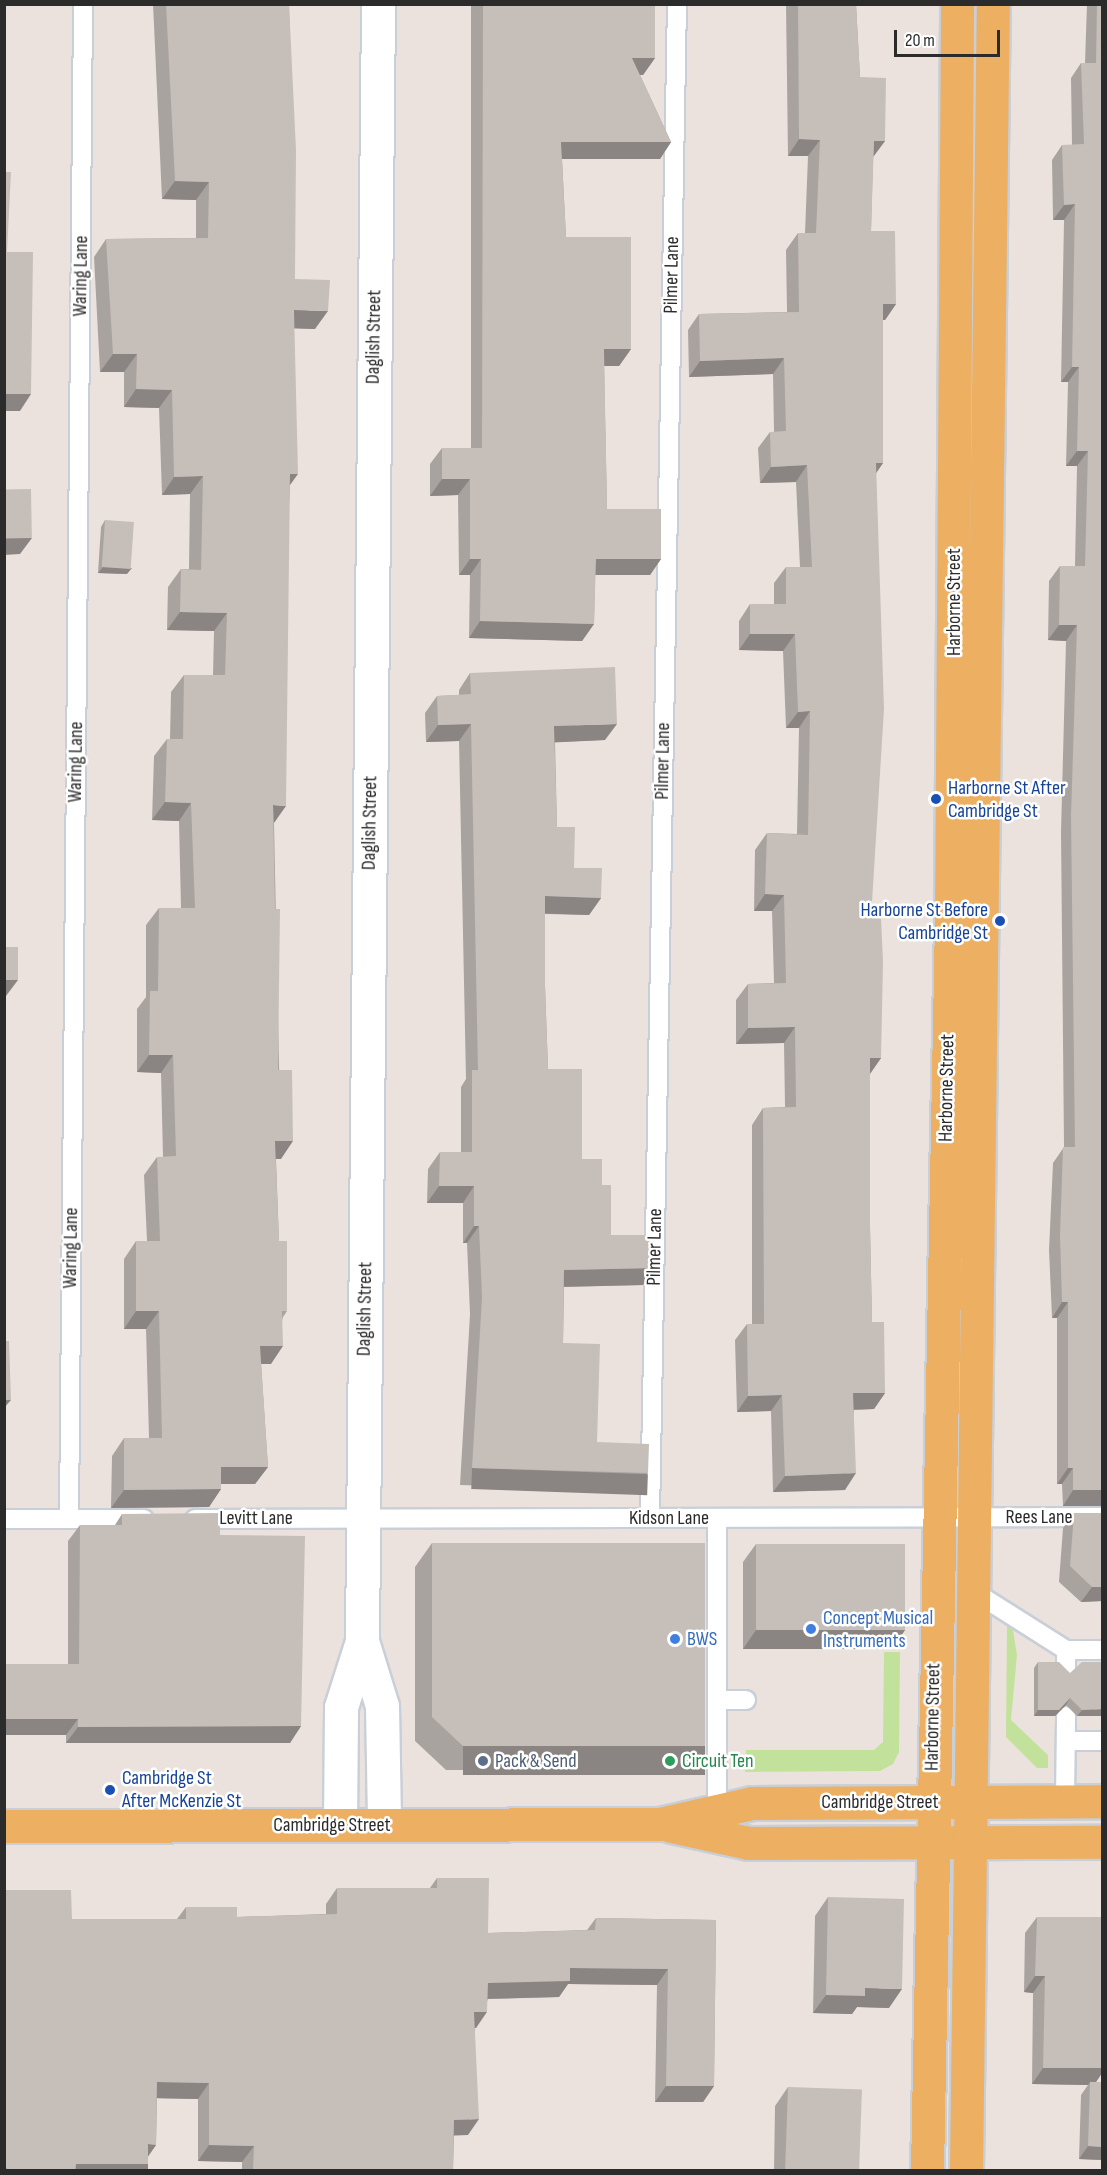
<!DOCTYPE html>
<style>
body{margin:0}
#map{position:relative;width:1107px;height:2175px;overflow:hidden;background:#ece2dd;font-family:"Sofia Sans Condensed",sans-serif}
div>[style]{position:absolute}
.green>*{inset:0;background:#c2e29b}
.roads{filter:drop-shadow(2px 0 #c8cfd8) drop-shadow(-2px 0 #c8cfd8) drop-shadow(0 2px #c8cfd8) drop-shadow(0 -2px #c8cfd8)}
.service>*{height:18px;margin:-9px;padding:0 9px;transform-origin:9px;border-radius:9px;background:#fff}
.minor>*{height:33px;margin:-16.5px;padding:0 16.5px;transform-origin:16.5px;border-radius:16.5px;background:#fff}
.primary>*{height:33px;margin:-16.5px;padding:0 16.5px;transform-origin:16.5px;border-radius:16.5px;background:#edaf61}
.wall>*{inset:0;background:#a9a39f}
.shaded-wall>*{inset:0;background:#8a8582;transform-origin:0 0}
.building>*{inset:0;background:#c5beb9;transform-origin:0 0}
.dots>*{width:16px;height:16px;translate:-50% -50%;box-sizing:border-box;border:3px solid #fff;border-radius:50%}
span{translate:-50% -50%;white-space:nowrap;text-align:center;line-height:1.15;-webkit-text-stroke:5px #fff;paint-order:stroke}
.street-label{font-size:20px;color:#2b2b2b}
.transit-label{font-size:20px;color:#164399}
.left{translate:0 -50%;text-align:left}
.right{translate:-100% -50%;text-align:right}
.shop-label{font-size:20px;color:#366cbe}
.service-label{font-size:20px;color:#4e5e75}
.leisure-label{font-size:20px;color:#27864d}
.frame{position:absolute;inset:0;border:6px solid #2b2b2b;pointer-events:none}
.scale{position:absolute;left:894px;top:30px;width:106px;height:27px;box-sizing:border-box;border:3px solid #2b2b2b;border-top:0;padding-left:8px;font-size:18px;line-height:21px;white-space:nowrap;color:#2b2b2b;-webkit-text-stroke:4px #fff;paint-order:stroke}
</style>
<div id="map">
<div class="green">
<i style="clip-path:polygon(1007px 1624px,1012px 1624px,1017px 1655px,1011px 1720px,1048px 1755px,1048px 1768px,1037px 1768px,1006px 1737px)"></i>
<i style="clip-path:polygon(884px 1652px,900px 1652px,899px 1752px,893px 1764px,880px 1771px,745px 1772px,746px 1750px,874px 1750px,883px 1742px)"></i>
</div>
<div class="roads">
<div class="service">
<i style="left:650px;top:1518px;width:1514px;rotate:-88.98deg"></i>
<i style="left:717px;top:1518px;width:293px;rotate:90deg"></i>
<i style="left:4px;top:1519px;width:140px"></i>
<i style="left:69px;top:1519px;width:1515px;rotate:-89.47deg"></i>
<i style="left:195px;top:1519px;width:907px;rotate:-0.13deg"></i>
<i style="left:973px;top:1591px;width:110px;rotate:32.4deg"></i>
<i style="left:1066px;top:1650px;width:18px;rotate:90deg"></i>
<i style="left:1066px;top:1650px;width:36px"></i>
<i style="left:717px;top:1700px;width:29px"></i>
<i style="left:1066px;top:1741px;width:36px"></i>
<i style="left:1065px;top:1801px;width:85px;rotate:-89.3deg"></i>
</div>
<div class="minor">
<i style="left:362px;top:1641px;width:68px;rotate:72.9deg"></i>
<i style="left:382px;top:1706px;width:119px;rotate:89deg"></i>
<i style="left:340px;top:1825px;width:118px;rotate:-89.5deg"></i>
<i style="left:341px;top:1707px;width:69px;rotate:-72.3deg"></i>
<i style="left:362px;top:1641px;width:1637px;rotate:-89.44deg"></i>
</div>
<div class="primary">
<i style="left:4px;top:1826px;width:655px;rotate:-0.17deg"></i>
<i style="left:659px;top:1824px;width:95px;rotate:-12.7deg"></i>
<i style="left:752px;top:1803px;width:350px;rotate:-0.3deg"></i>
<i style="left:671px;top:1826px;width:79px;rotate:12.4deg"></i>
<i style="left:748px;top:1843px;width:354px;rotate:-0.2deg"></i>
<i style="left:927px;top:2170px;width:1250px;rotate:-88.9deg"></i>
<i style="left:951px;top:920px;width:916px;rotate:-89.62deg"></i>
<i style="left:966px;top:2170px;width:2166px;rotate:-89.29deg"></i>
</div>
</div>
<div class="wall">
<i style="clip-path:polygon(153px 4px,289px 4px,295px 279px,315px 329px,294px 328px,290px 485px,274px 823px,281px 1159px,276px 1159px,279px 1241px,287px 1311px,283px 1317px,271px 1364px,261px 1364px,268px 1467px,255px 1484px,221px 1484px,221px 1489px,209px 1507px,111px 1508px,112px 1456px,124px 1438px,149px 1438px,146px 1329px,124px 1329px,124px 1259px,136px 1241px,147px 1241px,144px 1175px,157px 1157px,163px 1157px,161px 1073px,137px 1072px,137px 1009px,146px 997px,146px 925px,159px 908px,181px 908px,179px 821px,152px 820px,154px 756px,167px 739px,170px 739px,171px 692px,184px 675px,213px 675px,214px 631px,167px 630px,168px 587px,181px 569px,189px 569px,190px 494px,162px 495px,159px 408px,124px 407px,124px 372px,100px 372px,94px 257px,106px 239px,196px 238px,196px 200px,162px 199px)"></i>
<i style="clip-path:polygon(471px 4px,655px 4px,655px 58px,643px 75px,640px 75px,671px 142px,660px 159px,562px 159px,566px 237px,631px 349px,619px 366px,604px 366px,607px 509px,661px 559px,650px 575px,595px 575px,594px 624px,582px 641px,469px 638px,470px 575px,459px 575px,458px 495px,430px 496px,430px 464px,442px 448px,471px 448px)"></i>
<i style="clip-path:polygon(786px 4px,856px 4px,860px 77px,885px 141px,873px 157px,871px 231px,896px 304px,885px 320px,883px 320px,883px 463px,876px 473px,871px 918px,881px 1058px,870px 1073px,870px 1226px,872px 1322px,885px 1393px,874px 1409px,854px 1410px,845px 1490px,773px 1492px,771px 1411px,737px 1412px,735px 1340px,747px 1324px,752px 1324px,752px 1125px,763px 1108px,785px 1107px,784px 1043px,736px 1044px,736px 1000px,748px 984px,774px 983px,772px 911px,754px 911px,755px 850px,767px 833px,797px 834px,799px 728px,786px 728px,783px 651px,739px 650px,739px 621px,750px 604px,774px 604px,774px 583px,786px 567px,800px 567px,796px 482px,760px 483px,758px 448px,770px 432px,774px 432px,773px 374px,689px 377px,688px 330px,699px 314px,787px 312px,786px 250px,798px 233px,805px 233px,808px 156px,788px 156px)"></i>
<i style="clip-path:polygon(1087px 4px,1102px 4px,1102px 1506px,1063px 1506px,1062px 1484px,1057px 1484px,1057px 1318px,1052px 1318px,1049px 1250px,1053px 1163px,1064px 1147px,1061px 832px,1066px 641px,1048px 640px,1049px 581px,1060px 566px,1075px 566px,1077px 466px,1066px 466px,1068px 382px,1061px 382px,1064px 220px,1053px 220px,1052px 160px,1062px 145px,1072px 145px,1071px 78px,1081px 63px,1085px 63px)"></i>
<i style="clip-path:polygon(105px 520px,127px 574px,98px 573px,101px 527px)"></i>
<i style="clip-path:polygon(470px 673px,605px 740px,555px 742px,557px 827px,574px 868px,601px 898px,589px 915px,545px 914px,545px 986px,548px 1069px,582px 1159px,602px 1185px,611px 1235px,654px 1268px,643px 1285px,564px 1287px,563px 1343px,597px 1442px,648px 1473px,636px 1490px,460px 1485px,470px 1314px,467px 1243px,463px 1243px,463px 1203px,427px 1203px,428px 1169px,440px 1152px,461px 1152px,461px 1087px,466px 1079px,459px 741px,426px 742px,425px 713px,437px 696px,459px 695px,459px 690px)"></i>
<i style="clip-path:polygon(1074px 1513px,1102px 1513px,1102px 1601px,1081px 1602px,1059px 1582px,1063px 1528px)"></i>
<i style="clip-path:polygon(122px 1514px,220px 1535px,301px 1726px,290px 1743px,66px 1743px,66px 1735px,4px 1735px,4px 1664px,68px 1664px,68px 1541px,80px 1525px,115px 1525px)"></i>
<i style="clip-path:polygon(432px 1543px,688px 1770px,446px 1770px,415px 1741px,415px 1567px)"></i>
<i style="clip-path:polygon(756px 1544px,905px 1630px,892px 1649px,743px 1649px,743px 1562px)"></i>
<i style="clip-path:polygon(1038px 1662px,1102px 1716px,1077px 1716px,1066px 1705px,1055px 1716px,1034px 1716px,1034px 1668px)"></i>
<i style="clip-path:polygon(437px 1878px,488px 1933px,587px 1930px,596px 1918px,716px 1920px,714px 2086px,703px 2102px,655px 2102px,657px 1985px,568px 1984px,559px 1997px,488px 1999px,476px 2028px,475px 2028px,468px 2135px,454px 2135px,453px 2170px,242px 2170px,242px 2162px,198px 2161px,198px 2099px,157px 2098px,156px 2145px,148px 2157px,143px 2170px,4px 2170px,72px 1919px,177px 1919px,186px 1907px,237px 1917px,326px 1914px,326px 1904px,337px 1888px,430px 1888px)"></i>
<i style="clip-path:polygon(828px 1897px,889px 2008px,857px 2007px,852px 2014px,813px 2013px,815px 1916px)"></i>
<i style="clip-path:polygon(1037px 1917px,1102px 2073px,1096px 2082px,1102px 2082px,1102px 2160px,1079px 2159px,1081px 2095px,1088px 2085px,1032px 2084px,1033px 1993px,1024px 1992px,1025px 1933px)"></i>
<i style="clip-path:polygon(788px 2087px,860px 2170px,774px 2170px,775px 2106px)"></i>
</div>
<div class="shaded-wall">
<i style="clip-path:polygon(632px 58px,655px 58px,643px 75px,621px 74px)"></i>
<i style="clip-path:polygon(799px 139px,820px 140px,808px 156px,788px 156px)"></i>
<i style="clip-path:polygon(874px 141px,885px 141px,873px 157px)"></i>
<i style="clip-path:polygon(561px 142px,671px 142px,660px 159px,549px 159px)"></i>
<i style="clip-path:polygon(175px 181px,209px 182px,196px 200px,162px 199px)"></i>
<i style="clip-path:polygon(1075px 204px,1064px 220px,1053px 220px,1064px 205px)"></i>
<i style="clip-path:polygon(883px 304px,896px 304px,885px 320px,871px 320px)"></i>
<i style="clip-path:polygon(294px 310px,328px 311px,315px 329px,281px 328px)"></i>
<i style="clip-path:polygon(604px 349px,631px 349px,619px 366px,593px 366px)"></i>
<i style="clip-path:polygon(113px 354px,137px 354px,124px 372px,100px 372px)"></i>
<i style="clip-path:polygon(784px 358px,773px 374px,689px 377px,700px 361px)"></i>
<i style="clip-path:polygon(1072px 367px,1079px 367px,1068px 382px,1061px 382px)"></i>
<i style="clip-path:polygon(136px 389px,172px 390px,159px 408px,124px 407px)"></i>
<i style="clip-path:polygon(4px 394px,31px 394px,20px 411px,4px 411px)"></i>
<i style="clip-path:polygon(1077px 451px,1088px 451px,1077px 466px,1066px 466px)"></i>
<i style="clip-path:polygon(876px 463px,883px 463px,872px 479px)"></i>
<i style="clip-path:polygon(807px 465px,796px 482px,760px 483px,771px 467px)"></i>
<i style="clip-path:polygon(290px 474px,298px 474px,285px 492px)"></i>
<i style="clip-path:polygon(203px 476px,190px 494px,162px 495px,174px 477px)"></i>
<i style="clip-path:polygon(442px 479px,470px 479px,458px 495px,430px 496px)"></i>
<i style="clip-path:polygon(4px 538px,32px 538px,20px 554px,4px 555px)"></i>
<i style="clip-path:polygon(470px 559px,481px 559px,470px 575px,459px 575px)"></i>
<i style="clip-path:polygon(596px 559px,661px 559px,650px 575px,584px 575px)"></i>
<i style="clip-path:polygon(103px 567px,132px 568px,127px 574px,98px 573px)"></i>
<i style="clip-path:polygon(180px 612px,227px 613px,214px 631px,167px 630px)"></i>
<i style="clip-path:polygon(480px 621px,594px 624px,582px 641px,469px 638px)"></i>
<i style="clip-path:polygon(1059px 625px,1077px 625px,1066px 641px,1048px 640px)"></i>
<i style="clip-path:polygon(750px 634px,795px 634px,783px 651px,739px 650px)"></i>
<i style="clip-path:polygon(810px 711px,799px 728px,786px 728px,798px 712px)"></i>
<i style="clip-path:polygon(471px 724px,459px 741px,426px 742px,438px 725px)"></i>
<i style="clip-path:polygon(617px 724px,605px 740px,543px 743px,554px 726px)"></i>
<i style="clip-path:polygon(165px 802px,191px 803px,179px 821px,152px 820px)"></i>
<i style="clip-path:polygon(273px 805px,286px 806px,274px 823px)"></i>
<i style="clip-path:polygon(765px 894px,784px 895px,772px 911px,754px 911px)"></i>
<i style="clip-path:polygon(545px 896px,601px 898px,589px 915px,533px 913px)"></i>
<i style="clip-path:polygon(4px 980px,18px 980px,6px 996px,4px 996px)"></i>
<i style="clip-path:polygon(795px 1027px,784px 1043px,736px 1044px,748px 1028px)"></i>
<i style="clip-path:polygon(149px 1055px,173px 1055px,161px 1073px,137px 1072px)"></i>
<i style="clip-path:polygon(870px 1058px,881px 1058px,870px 1074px)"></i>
<i style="clip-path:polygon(275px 1141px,293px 1141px,281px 1159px,262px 1159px)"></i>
<i style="clip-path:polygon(439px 1186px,474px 1186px,463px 1203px,427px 1203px)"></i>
<i style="clip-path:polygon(474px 1226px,479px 1226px,467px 1243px,463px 1243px)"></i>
<i style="clip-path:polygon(654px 1268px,643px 1285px,552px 1287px,564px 1270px)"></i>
<i style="clip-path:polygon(1062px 1302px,1068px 1302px,1057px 1318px,1052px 1318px)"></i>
<i style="clip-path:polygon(136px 1311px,159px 1311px,146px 1329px,124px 1329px)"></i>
<i style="clip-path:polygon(260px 1346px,283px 1346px,271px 1364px,248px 1364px)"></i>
<i style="clip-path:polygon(853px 1393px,885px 1393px,874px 1409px,842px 1410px)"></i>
<i style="clip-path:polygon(782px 1395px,771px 1411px,737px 1412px,748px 1396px)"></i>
<i style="clip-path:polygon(4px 1400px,11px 1400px,4px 1408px)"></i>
<i style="clip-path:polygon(221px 1467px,268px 1467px,255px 1484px,209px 1484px)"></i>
<i style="left:472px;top:1468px;width:176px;height:21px;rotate:2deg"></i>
<i style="clip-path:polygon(1068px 1468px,1073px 1468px,1062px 1484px,1057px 1484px)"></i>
<i style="clip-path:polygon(856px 1473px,845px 1490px,773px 1492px,785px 1476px)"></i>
<i style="clip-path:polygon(221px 1489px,209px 1507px,111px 1508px,124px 1490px)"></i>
<i style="clip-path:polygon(1073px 1490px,1102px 1490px,1102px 1506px,1063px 1506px)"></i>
<i style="clip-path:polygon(1092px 1587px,1102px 1587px,1102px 1601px,1081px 1602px)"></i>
<i style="clip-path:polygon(756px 1630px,905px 1630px,892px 1649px,743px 1649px)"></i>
<i style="clip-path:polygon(1070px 1698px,1066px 1705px,1055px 1716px,1034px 1716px,1038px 1710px)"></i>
<i style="clip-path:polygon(1102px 1709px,1102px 1716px,1077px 1716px,1082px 1710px)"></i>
<i style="clip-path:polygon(4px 1719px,78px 1719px,66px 1735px,4px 1735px)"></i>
<i style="clip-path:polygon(301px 1726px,290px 1743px,66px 1743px,78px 1727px)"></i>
<i style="left:463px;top:1746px;width:242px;height:29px"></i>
<i style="clip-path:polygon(570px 1968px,668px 1969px,657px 1985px,568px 1984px,559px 1997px,477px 1999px,488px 1983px)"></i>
<i style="clip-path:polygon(1035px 1976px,1045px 1976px,1033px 1993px,1024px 1992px)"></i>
<i style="clip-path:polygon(865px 1988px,902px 1989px,889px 2008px,857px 2007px,852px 2014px,813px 2013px,826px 1995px)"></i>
<i style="clip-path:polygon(474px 2012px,487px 2012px,476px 2028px,463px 2028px)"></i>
<i style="clip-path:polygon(1043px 2068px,1102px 2068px,1102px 2073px,1094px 2085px,1090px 2082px,1088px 2085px,1032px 2084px)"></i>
<i style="clip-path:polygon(157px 2082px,209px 2083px,198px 2099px,146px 2098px)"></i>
<i style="clip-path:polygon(666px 2086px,714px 2086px,703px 2102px,655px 2102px)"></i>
<i style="clip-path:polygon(479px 2119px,468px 2135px,443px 2136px,454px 2120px)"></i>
<i style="clip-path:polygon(148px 2144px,156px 2145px,145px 2160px)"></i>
<i style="clip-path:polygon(209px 2145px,254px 2146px,242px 2162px,198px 2161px)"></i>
<i style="clip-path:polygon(1088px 2146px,1102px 2147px,1102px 2160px,1079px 2159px)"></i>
<i style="left:76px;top:2164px;width:72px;height:8px"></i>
</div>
<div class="building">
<i style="clip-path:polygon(166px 4px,289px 4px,296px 150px,295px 279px,330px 280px,328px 311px,294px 310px,298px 474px,290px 474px,286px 806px,273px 805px,275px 909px,280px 909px,278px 1070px,292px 1070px,293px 1141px,275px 1141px,279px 1241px,287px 1241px,287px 1311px,282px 1311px,283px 1346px,260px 1346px,268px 1467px,221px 1467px,221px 1489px,124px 1490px,124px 1438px,162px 1438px,159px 1311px,136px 1311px,136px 1241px,160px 1241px,157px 1157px,176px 1156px,173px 1055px,149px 1055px,150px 991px,158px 991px,159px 908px,195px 908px,191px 803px,165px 802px,167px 739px,183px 739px,184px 675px,225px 675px,227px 613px,180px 612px,181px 569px,201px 570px,203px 476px,174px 477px,172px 390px,136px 389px,137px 354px,113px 354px,106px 239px,208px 238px,209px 182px,175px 181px)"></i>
<i style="clip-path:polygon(483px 4px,655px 4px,655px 58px,632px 58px,671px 142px,561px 142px,566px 237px,631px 237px,631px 349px,604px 349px,607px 509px,661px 509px,661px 559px,596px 559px,594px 624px,480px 621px,481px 559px,470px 559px,470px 479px,442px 479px,442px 448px,482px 448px)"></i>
<i style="clip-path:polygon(798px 4px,856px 4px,860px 77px,886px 78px,885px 141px,874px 141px,871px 231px,895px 231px,896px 304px,883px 304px,883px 463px,876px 463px,884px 709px,871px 918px,881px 918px,883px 962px,881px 1058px,870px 1058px,870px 1226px,872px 1322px,884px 1322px,885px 1393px,853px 1393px,856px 1473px,785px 1476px,782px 1395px,748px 1396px,747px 1324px,764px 1324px,763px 1108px,796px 1107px,795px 1027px,748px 1028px,748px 984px,786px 983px,784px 895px,765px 894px,767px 833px,808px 835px,810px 711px,798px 712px,795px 634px,750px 634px,750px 604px,786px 604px,786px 567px,812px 567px,807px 465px,771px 467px,770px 432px,786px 431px,784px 358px,700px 361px,699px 314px,799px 312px,798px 233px,816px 233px,820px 140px,799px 139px)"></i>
<i style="clip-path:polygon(1097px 4px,1102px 4px,1102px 1490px,1073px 1490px,1073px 1468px,1068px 1468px,1068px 1302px,1062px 1302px,1060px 1235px,1063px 1147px,1075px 1147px,1071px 816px,1077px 625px,1059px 625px,1060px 566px,1085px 566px,1088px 451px,1077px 451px,1079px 367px,1072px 367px,1075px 204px,1064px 205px,1062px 145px,1084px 144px,1081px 63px,1096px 63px)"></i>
<i style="clip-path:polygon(4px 172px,11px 172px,7px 252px,33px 252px,31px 394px,4px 394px)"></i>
<i style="left:31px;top:489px;width:49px;height:27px;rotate:89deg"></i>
<i style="left:105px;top:520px;width:29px;height:47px;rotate:4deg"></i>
<i style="clip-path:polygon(615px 667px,617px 724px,554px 726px,557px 827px,575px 827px,574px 868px,602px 868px,601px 898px,545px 896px,545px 986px,548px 1069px,582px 1069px,582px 1159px,602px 1159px,602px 1185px,611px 1185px,611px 1235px,654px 1235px,654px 1268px,564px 1270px,563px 1343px,600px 1344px,597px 1442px,649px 1444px,648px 1473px,472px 1468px,482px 1297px,479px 1226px,474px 1226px,474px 1186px,439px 1186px,440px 1152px,472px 1152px,472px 1070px,478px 1070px,471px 724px,438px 725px,437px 696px,471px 694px,470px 673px)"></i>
<i style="left:4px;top:947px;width:14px;height:33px"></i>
<i style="clip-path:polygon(4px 1341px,9px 1341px,11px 1400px,4px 1400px)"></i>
<i style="clip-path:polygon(220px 1513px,220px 1535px,305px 1536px,301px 1726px,78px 1727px,78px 1719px,4px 1719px,4px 1664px,79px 1664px,80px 1525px,122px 1525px,122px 1514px)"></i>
<i style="clip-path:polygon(1074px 1513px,1102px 1513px,1102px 1587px,1092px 1587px,1070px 1566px)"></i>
<i style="clip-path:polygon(432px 1543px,705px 1543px,705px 1746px,463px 1746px,432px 1717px)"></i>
<i style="left:756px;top:1544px;width:149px;height:86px"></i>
<i style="clip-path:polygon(1038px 1662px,1059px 1662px,1070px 1673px,1082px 1662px,1102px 1662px,1102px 1709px,1082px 1710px,1070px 1698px,1059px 1710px,1038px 1710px)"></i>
<i style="clip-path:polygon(437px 1878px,489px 1878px,488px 1933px,595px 1930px,596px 1918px,716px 1920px,714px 2086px,666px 2086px,668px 1969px,570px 1968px,570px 1981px,488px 1983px,487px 2012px,474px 2012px,479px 2119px,454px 2120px,453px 2170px,253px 2170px,254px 2146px,209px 2145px,209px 2083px,157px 2082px,156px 2145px,148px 2144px,148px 2164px,76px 2164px,75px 2170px,7px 2170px,7px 2168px,4px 2168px,4px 1890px,71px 1890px,72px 1919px,186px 1919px,186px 1907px,237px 1907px,237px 1917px,337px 1914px,337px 1888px,437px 1888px)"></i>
<i style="clip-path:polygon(828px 1897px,904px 1899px,902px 1989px,865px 1988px,865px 1996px,826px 1995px)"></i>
<i style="clip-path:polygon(1037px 1917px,1102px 1917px,1102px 2068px,1043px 2068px,1045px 1976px,1035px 1976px)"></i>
<i style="clip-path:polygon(1090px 2082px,1102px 2082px,1102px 2147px,1088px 2146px)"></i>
<i style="left:788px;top:2087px;width:74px;height:83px;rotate:2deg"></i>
</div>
<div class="dots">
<i style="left:936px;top:799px;background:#1a4fb4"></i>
<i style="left:1000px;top:921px;background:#1a4fb4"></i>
<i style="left:811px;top:1629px;background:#3f7fe0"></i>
<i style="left:675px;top:1639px;background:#3f7fe0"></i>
<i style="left:483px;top:1761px;background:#5c6f8a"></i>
<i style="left:670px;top:1761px;background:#2e9e5b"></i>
<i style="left:110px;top:1790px;background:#1a4fb4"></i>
</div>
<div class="street-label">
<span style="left:672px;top:275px;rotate:-89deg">Pilmer Lane</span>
<span style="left:81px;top:276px;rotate:-89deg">Waring Lane</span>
<span style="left:374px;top:337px;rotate:-89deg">Daglish Street</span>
<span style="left:954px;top:602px;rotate:-90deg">Harborne Street</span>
<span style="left:663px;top:761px;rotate:-89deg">Pilmer Lane</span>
<span style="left:76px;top:762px;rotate:-89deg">Waring Lane</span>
<span style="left:370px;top:823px;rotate:-89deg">Daglish Street</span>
<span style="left:947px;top:1088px;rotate:-89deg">Harborne Street</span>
<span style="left:655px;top:1247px;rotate:-89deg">Pilmer Lane</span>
<span style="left:71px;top:1248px;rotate:-89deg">Waring Lane</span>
<span style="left:365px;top:1309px;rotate:-89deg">Daglish Street</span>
<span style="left:1039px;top:1517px">Rees Lane</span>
<span style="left:256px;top:1518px">Levitt Lane</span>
<span style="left:669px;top:1518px">Kidson Lane</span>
<span style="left:933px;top:1717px;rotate:-89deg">Harborne Street</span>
<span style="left:880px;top:1802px">Cambridge Street</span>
<span style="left:332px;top:1825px">Cambridge Street</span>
</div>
<div class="transit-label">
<span class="left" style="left:948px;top:800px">Harborne St After<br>Cambridge St</span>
<span class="right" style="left:988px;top:922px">Harborne St Before<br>Cambridge St</span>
<span class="left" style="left:122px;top:1790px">Cambridge St<br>After McKenzie St</span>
</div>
<div class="shop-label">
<span class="left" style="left:823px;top:1630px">Concept Musical<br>Instruments</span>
<span class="left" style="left:687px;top:1639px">BWS</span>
</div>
<div class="service-label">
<span class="left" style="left:495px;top:1761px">Pack &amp; Send</span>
</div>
<div class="leisure-label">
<span class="left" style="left:682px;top:1761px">Circuit Ten</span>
</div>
<div class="frame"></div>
<div class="scale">20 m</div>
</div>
